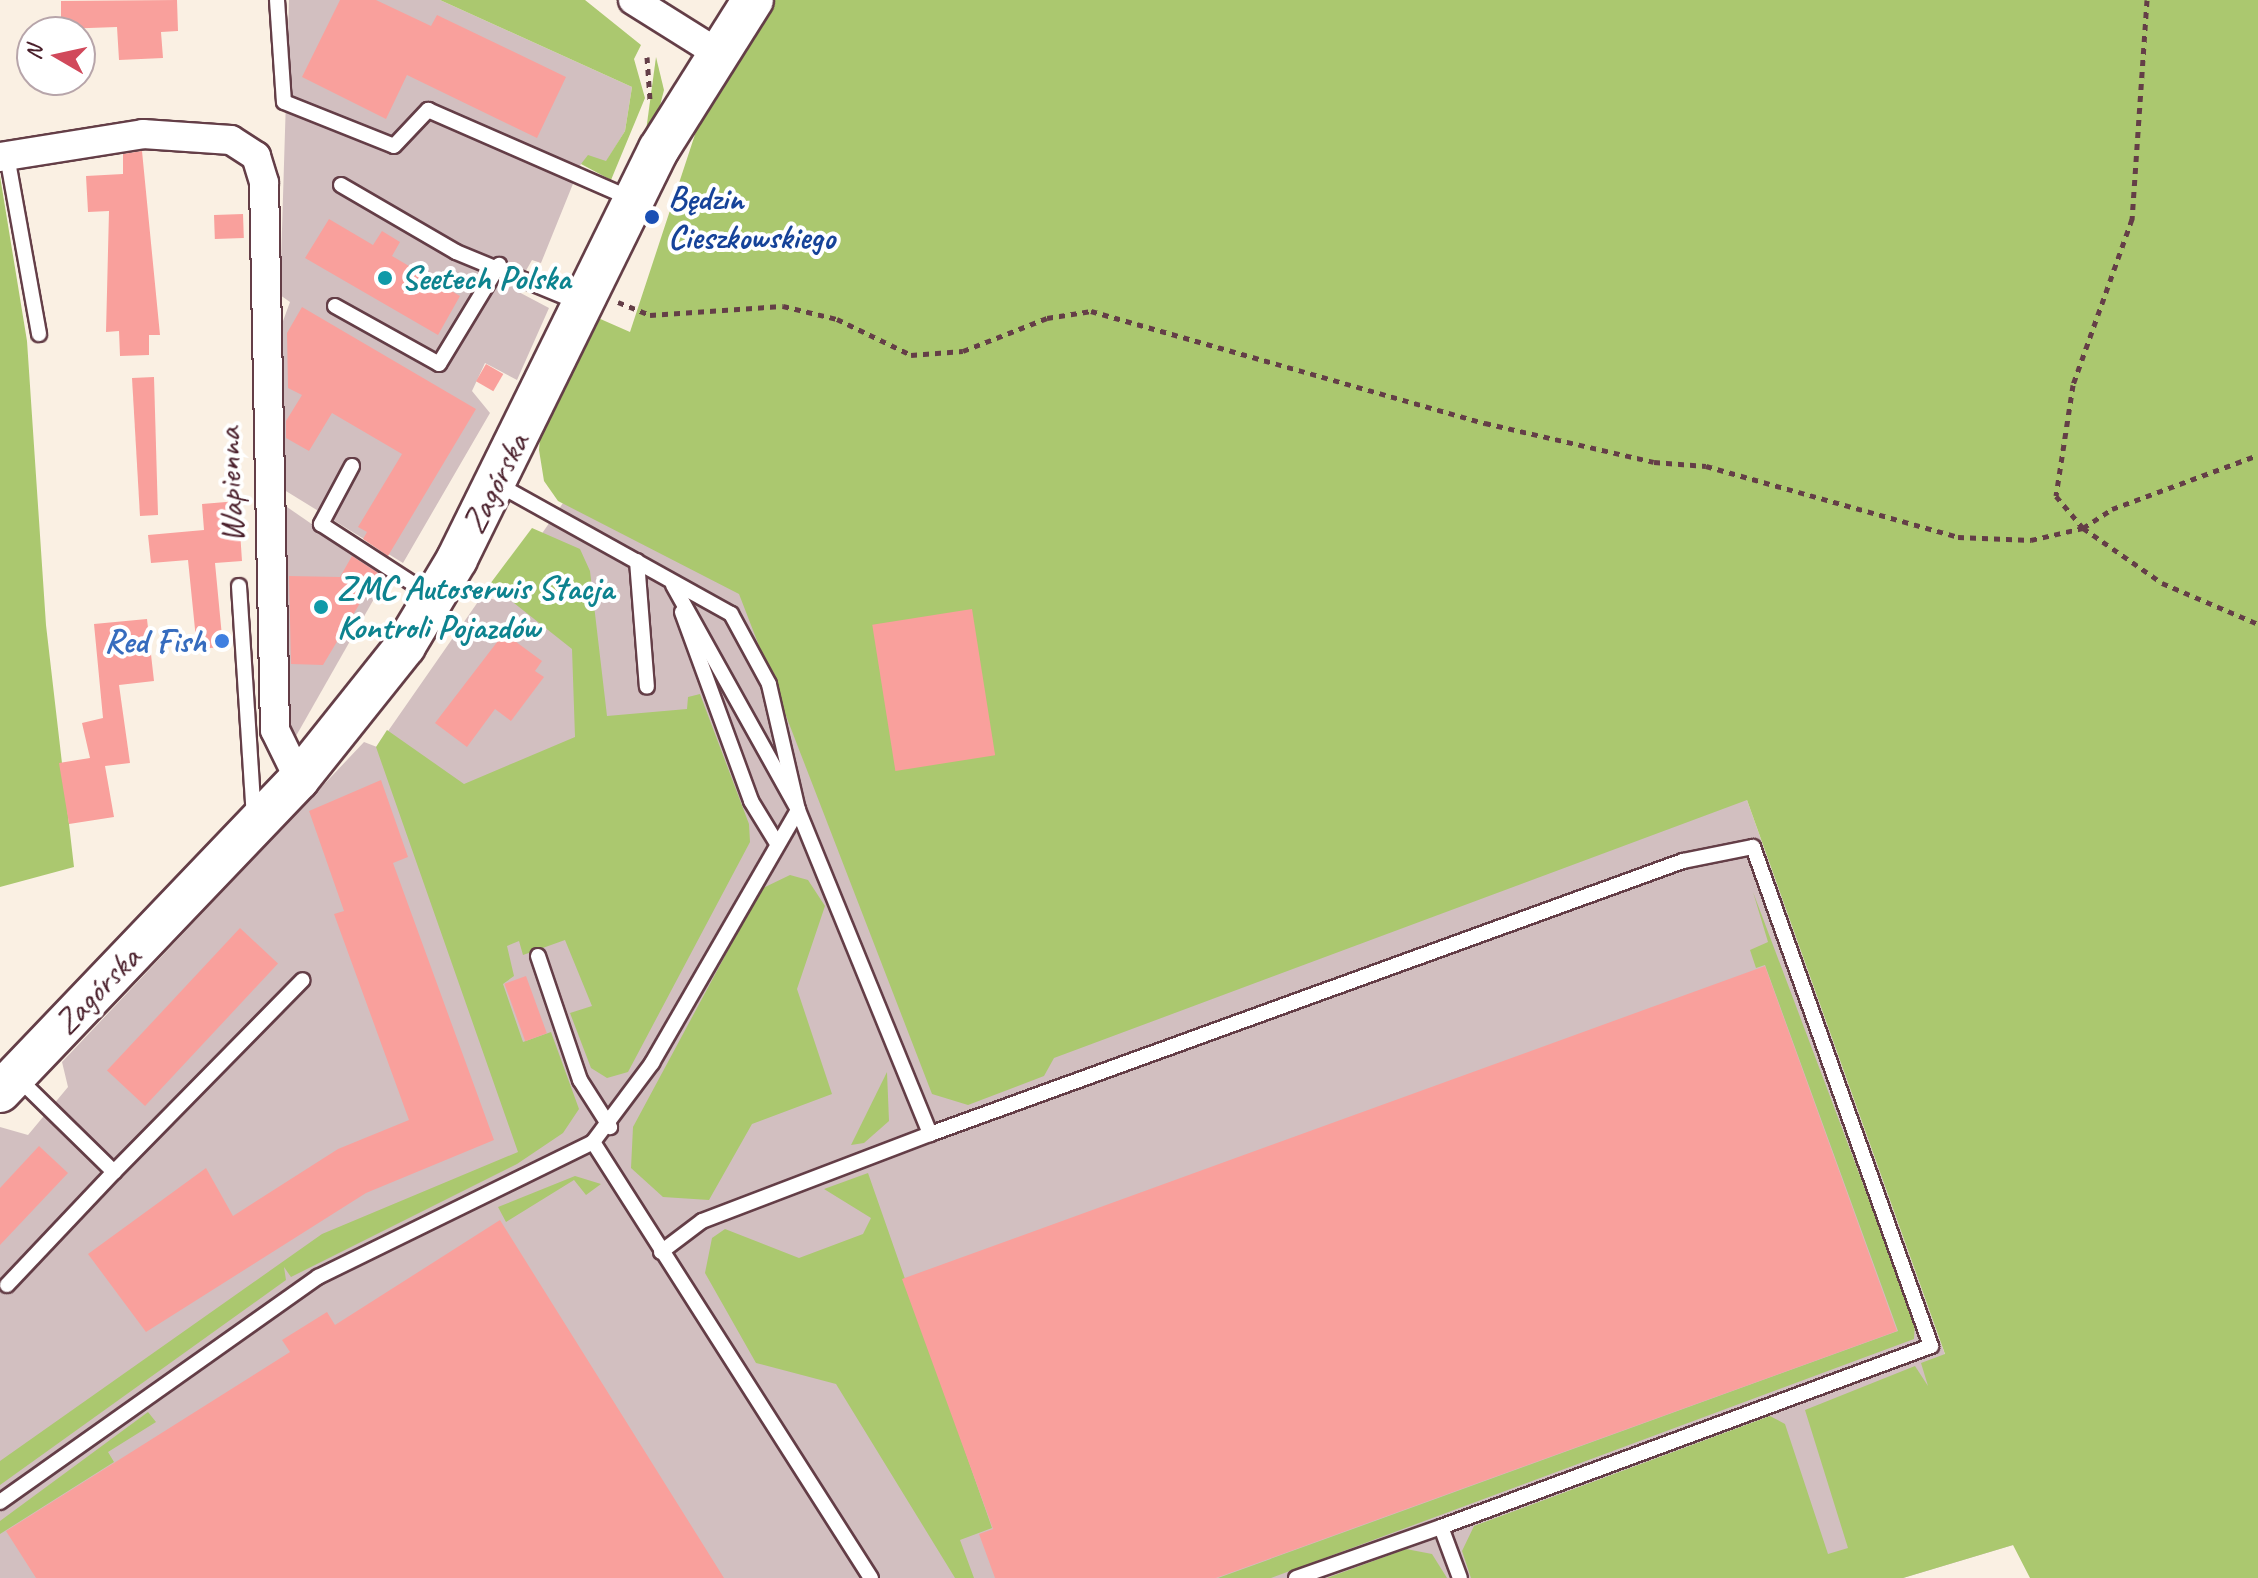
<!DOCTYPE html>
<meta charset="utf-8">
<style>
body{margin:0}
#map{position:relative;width:2258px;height:1578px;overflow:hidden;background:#faf0e3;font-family:Caveat,sans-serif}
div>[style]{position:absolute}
.industrial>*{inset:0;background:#d2bfc0}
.green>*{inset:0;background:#abc86f}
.building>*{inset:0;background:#f9a09c;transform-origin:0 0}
.path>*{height:5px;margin-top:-2.5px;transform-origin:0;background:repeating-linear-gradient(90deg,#643e47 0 6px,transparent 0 12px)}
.roads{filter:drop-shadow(2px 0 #643e47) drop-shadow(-2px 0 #643e47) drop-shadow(0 2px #643e47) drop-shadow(0 -2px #643e47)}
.lane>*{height:14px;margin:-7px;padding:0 7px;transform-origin:7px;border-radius:7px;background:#fff}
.street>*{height:28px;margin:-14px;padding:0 14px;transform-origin:14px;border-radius:14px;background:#fff}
.secondary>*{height:40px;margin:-20px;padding:0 20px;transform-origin:20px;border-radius:20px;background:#fff}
.dots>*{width:22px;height:22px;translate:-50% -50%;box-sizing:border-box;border:4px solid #fff;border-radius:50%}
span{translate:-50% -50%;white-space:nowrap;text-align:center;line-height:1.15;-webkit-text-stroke:8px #fff;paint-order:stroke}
.transit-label{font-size:34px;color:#164399;font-weight:700}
.left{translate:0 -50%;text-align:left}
.culture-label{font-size:34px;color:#0d838f;font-weight:700}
.street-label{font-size:34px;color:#4a1f2b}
.shop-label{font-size:34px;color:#366cbe;font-weight:700}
.right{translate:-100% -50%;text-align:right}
.north{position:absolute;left:16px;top:16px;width:80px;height:80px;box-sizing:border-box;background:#fff;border:2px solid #b7a5aa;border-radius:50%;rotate:279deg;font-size:22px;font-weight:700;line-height:32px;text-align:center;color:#4a1f2b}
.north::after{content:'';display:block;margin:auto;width:28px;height:36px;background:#d1495b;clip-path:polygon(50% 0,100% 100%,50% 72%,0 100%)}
</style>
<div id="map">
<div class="industrial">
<i style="clip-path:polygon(289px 0,440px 0,632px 87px,625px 131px,606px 162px,581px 164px,541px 263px,532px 260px,515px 290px,549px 308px,517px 380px,485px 363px,472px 391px,490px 413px,403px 563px,281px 488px,279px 332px,290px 302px,280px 295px)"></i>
<i style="clip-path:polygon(274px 498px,387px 576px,296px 736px,288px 731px)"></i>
<i style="clip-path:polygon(563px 503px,1742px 786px,2013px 1545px,1903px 1578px,0 1578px,0 1127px,28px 1135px,68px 1087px,62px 1062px,364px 742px,377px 747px,482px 596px,496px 600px)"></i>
</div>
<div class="green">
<i style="clip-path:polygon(440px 0,585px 0,641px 45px,634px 59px,645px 98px,611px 180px,581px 164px,588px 155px,606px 161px,625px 131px,632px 87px)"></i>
<i style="clip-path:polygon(771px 0,2258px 0,2258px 1578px,2030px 1578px,2013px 1545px,1903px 1578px,1471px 1578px,1462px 1551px,1474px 1526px,1770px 1416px,1785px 1424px,1828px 1554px,1848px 1548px,1805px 1410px,1915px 1366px,1928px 1386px,1921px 1363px,1945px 1354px,1747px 800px,1054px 1058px,1044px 1076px,968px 1105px,932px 1094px,739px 594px,558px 501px,544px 481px,539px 450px,542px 414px,589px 314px,630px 332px,706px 101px)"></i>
<i style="clip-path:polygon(656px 57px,664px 90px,653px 133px,646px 131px)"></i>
<i style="clip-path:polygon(0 176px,27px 341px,46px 625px,74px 867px,0 887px)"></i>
<i style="clip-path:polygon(532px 528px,580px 549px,590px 571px,607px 716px,687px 709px,688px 697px,700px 694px,749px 824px,750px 842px,628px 1072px,607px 1078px,591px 1068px,570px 1013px,592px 1006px,565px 940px,523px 955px,519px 941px,507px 946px,514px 976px,503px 984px,523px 1042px,551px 1032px,579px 1109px,563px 1133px,517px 1164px,291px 1277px,284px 1267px,286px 1280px,0 1485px,0 1461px,322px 1234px,518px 1152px,376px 747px,387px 730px,464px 784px,575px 737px,572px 649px,490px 584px)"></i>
<i style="clip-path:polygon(790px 875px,808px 880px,825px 906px,797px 989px,832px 1094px,752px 1124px,709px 1200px,663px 1197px,631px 1168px,633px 1127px,761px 889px)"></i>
<i style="clip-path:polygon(1753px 892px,1915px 1322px,1914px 1339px,1271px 1578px,1218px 1578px,1898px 1331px,1765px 965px,1756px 968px,1750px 950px,1768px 942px)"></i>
<i style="clip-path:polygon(887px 1072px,889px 1121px,864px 1143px,851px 1145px)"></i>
<i style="clip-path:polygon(868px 1173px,992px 1528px,960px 1540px,974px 1578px,955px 1578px,836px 1384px,756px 1363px,705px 1273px,712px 1238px,725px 1229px,799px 1258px,863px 1234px,871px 1218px,824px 1189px)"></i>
<i style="clip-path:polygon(575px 1176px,601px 1184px,586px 1195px,574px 1180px,506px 1222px,498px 1207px)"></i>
<i style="clip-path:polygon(148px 1412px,156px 1422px,108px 1452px,114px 1462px,0 1534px,0 1521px)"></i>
<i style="clip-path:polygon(1406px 1549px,1432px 1554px,1447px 1578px,1327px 1578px)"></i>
</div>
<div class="building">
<i style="clip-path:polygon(177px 0,178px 31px,161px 32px,163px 58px,119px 60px,117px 27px,61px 29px,61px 1px)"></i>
<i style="clip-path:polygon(340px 0,376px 0,431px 26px,437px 15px,566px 77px,537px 138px,407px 75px,386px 119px,302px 77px)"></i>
<i style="clip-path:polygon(142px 151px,160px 335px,149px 335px,149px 355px,120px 356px,119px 331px,106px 332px,109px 211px,88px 212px,86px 176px,123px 174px,123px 154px)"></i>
<i style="left:243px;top:214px;width:24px;height:29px;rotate:88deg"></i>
<i style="clip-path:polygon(329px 219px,373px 245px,382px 231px,400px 242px,392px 256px,460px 296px,438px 335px,305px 258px)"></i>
<i style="clip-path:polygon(302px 307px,476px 409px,388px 556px,363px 539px,367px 532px,358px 527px,402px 454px,332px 413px,309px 451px,286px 438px,286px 421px,302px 395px,288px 388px,287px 333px)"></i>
<i style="left:486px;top:364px;width:20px;height:20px;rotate:30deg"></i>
<i style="clip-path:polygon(154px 377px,158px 515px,140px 516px,132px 378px)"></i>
<i style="clip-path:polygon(238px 501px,242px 561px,215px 563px,223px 647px,197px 649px,188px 560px,151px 563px,148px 535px,204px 530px,202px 504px)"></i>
<i style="clip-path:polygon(352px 556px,378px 573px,323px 665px,291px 664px,289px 576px,340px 577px)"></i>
<i style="left:972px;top:609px;width:148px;height:101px;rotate:81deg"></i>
<i style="clip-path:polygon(147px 619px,154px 681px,119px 685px,130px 763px,105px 766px,114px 817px,69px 824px,59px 763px,90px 758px,82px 723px,103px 718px,94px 624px)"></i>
<i style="clip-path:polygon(504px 633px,542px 661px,535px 671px,544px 677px,511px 721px,495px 709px,467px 747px,435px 723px)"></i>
<i style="clip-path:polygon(381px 780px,408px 857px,393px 863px,494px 1140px,366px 1193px,146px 1332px,88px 1254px,206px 1168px,233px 1216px,338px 1149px,409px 1120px,334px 914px,344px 911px,309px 811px)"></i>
<i style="left:240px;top:928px;width:52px;height:195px;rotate:43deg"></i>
<i style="clip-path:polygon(1765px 966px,1897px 1331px,1216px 1578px,995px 1578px,979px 1534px,993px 1529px,902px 1279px)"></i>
<i style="left:526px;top:976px;width:61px;height:23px;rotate:70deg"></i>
<i style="clip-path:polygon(39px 1146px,68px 1173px,0 1245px,0 1188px)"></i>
<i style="clip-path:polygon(500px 1220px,724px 1578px,36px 1578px,6px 1531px,290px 1352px,282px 1340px,327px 1312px,335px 1325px)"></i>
</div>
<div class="path">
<i style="left:2147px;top:0;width:220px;rotate:93.9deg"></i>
<i style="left:2132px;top:219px;width:176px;rotate:109.6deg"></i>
<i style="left:2073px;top:385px;width:112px;rotate:98.7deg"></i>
<i style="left:2056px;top:496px;width:42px;rotate:49.8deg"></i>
<i style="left:2083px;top:528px;width:96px;rotate:34.8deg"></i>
<i style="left:2162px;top:583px;width:104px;rotate:23.1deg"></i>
<i style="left:647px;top:57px;width:43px;rotate:86deg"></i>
<i style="left:618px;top:302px;width:35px;rotate:22deg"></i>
<i style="left:650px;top:315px;width:133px;rotate:-3.9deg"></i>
<i style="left:783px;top:306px;width:56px;rotate:13.5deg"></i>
<i style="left:837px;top:319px;width:82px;rotate:25.9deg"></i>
<i style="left:911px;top:355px;width:52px;rotate:-4.4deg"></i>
<i style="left:963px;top:351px;width:90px;rotate:-21.4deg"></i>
<i style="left:1047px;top:318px;width:45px;rotate:-9deg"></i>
<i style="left:1091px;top:311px;width:410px;rotate:15.9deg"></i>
<i style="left:1485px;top:423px;width:173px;rotate:13deg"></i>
<i style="left:1654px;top:462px;width:52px;rotate:4.4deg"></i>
<i style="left:1706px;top:466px;width:262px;rotate:15.7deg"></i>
<i style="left:1958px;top:537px;width:73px;rotate:2.4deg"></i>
<i style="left:2031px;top:540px;width:53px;rotate:-13deg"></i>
<i style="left:2083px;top:528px;width:35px;rotate:-33deg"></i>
<i style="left:2112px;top:509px;width:156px;rotate:-20.3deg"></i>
</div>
<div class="roads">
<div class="lane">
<i style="left:277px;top:0;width:102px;rotate:86.1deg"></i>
<i style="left:284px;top:102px;width:118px;rotate:21.8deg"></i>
<i style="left:394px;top:146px;width:50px;rotate:-46.6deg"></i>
<i style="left:428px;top:110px;width:223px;rotate:23.6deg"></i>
<i style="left:7px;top:156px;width:181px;rotate:79.8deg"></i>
<i style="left:341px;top:185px;width:133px;rotate:30.2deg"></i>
<i style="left:456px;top:252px;width:134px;rotate:22.4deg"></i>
<i style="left:335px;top:306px;width:119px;rotate:29.1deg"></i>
<i style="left:439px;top:364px;width:116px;rotate:-58.8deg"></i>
<i style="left:352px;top:466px;width:66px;rotate:118.1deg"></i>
<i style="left:321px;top:524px;width:132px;rotate:33deg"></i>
<i style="left:637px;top:561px;width:126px;rotate:85.5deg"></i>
<i style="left:673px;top:585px;width:257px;rotate:60.9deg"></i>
<i style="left:798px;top:810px;width:350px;rotate:67.8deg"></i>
<i style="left:239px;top:586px;width:231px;rotate:86.3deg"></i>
<i style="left:682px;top:612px;width:201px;rotate:69.9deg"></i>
<i style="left:751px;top:801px;width:48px;rotate:58.6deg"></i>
<i style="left:538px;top:956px;width:131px;rotate:71.3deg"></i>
<i style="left:580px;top:1080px;width:56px;rotate:57.4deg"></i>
<i style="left:19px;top:1079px;width:133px;rotate:44.4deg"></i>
<i style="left:114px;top:1172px;width:269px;rotate:-45.5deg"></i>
<i style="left:593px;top:1142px;width:517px;rotate:57.48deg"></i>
<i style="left:661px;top:1252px;width:51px;rotate:-37.1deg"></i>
<i style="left:702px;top:1221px;width:244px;rotate:-20.9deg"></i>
<i style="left:930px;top:1134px;width:801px;rotate:-19.93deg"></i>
<i style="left:1683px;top:861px;width:71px;rotate:-11.3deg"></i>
<i style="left:1753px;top:847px;width:530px;rotate:70.37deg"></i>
<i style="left:1931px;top:1346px;width:522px;rotate:159.73deg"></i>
<i style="left:7px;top:1285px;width:156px;rotate:-46.6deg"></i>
<i style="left:0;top:1502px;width:390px;rotate:-35.3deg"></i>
<i style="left:318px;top:1277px;width:306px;rotate:-26.1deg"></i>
<i style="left:593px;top:1142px;width:99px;rotate:-53.2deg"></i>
<i style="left:652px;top:1063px;width:292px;rotate:-60deg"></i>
<i style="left:798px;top:810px;width:129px;rotate:-103deg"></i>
<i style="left:769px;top:684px;width:80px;rotate:-118.5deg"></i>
<i style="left:731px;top:614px;width:269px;rotate:-150.9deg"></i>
<i style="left:1296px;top:1578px;width:154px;rotate:-19.4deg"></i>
<i style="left:1441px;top:1527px;width:54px;rotate:69.6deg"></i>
</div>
<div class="street">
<i style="left:633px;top:0;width:102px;rotate:32.1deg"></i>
<i style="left:0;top:157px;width:145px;rotate:-9.1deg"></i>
<i style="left:143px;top:134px;width:88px;rotate:3.9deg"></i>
<i style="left:231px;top:140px;width:30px;rotate:33deg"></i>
<i style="left:256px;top:156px;width:28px;rotate:73deg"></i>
<i style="left:264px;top:183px;width:547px;rotate:88.85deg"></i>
<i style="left:275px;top:730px;width:55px;rotate:63.9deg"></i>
</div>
<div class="secondary">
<i style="left:0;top:1092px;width:433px;rotate:-46.3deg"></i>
<i style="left:299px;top:779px;width:170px;rotate:-51.4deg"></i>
<i style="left:405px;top:646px;width:101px;rotate:-59.1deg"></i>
<i style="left:457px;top:559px;width:457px;rotate:-63.8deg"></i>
<i style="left:659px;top:149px;width:176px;rotate:-57.8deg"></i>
</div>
</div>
<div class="dots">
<i style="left:652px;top:217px;background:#1a4fb4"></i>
<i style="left:385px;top:278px;background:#0f9aa8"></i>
<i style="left:321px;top:607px;background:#0f9aa8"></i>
<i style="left:222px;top:641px;background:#3f7fe0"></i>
</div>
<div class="transit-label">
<span class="left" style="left:668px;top:217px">Będzin<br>Cieszkowskiego</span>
</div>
<div class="culture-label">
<span class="left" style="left:401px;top:278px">Seetech Polska</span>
<span class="left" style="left:337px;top:607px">ZMC Autoserwis Stacja<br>Kontroli Pojazdów</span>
</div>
<div class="street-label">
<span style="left:495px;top:483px;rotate:-63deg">Zagórska</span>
<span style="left:230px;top:485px;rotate:-92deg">Wapienna</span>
<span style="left:97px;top:990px;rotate:-46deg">Zagórska</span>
</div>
<div class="shop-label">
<span class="right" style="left:206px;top:641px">Red Fish</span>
</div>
<div class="north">N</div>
</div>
